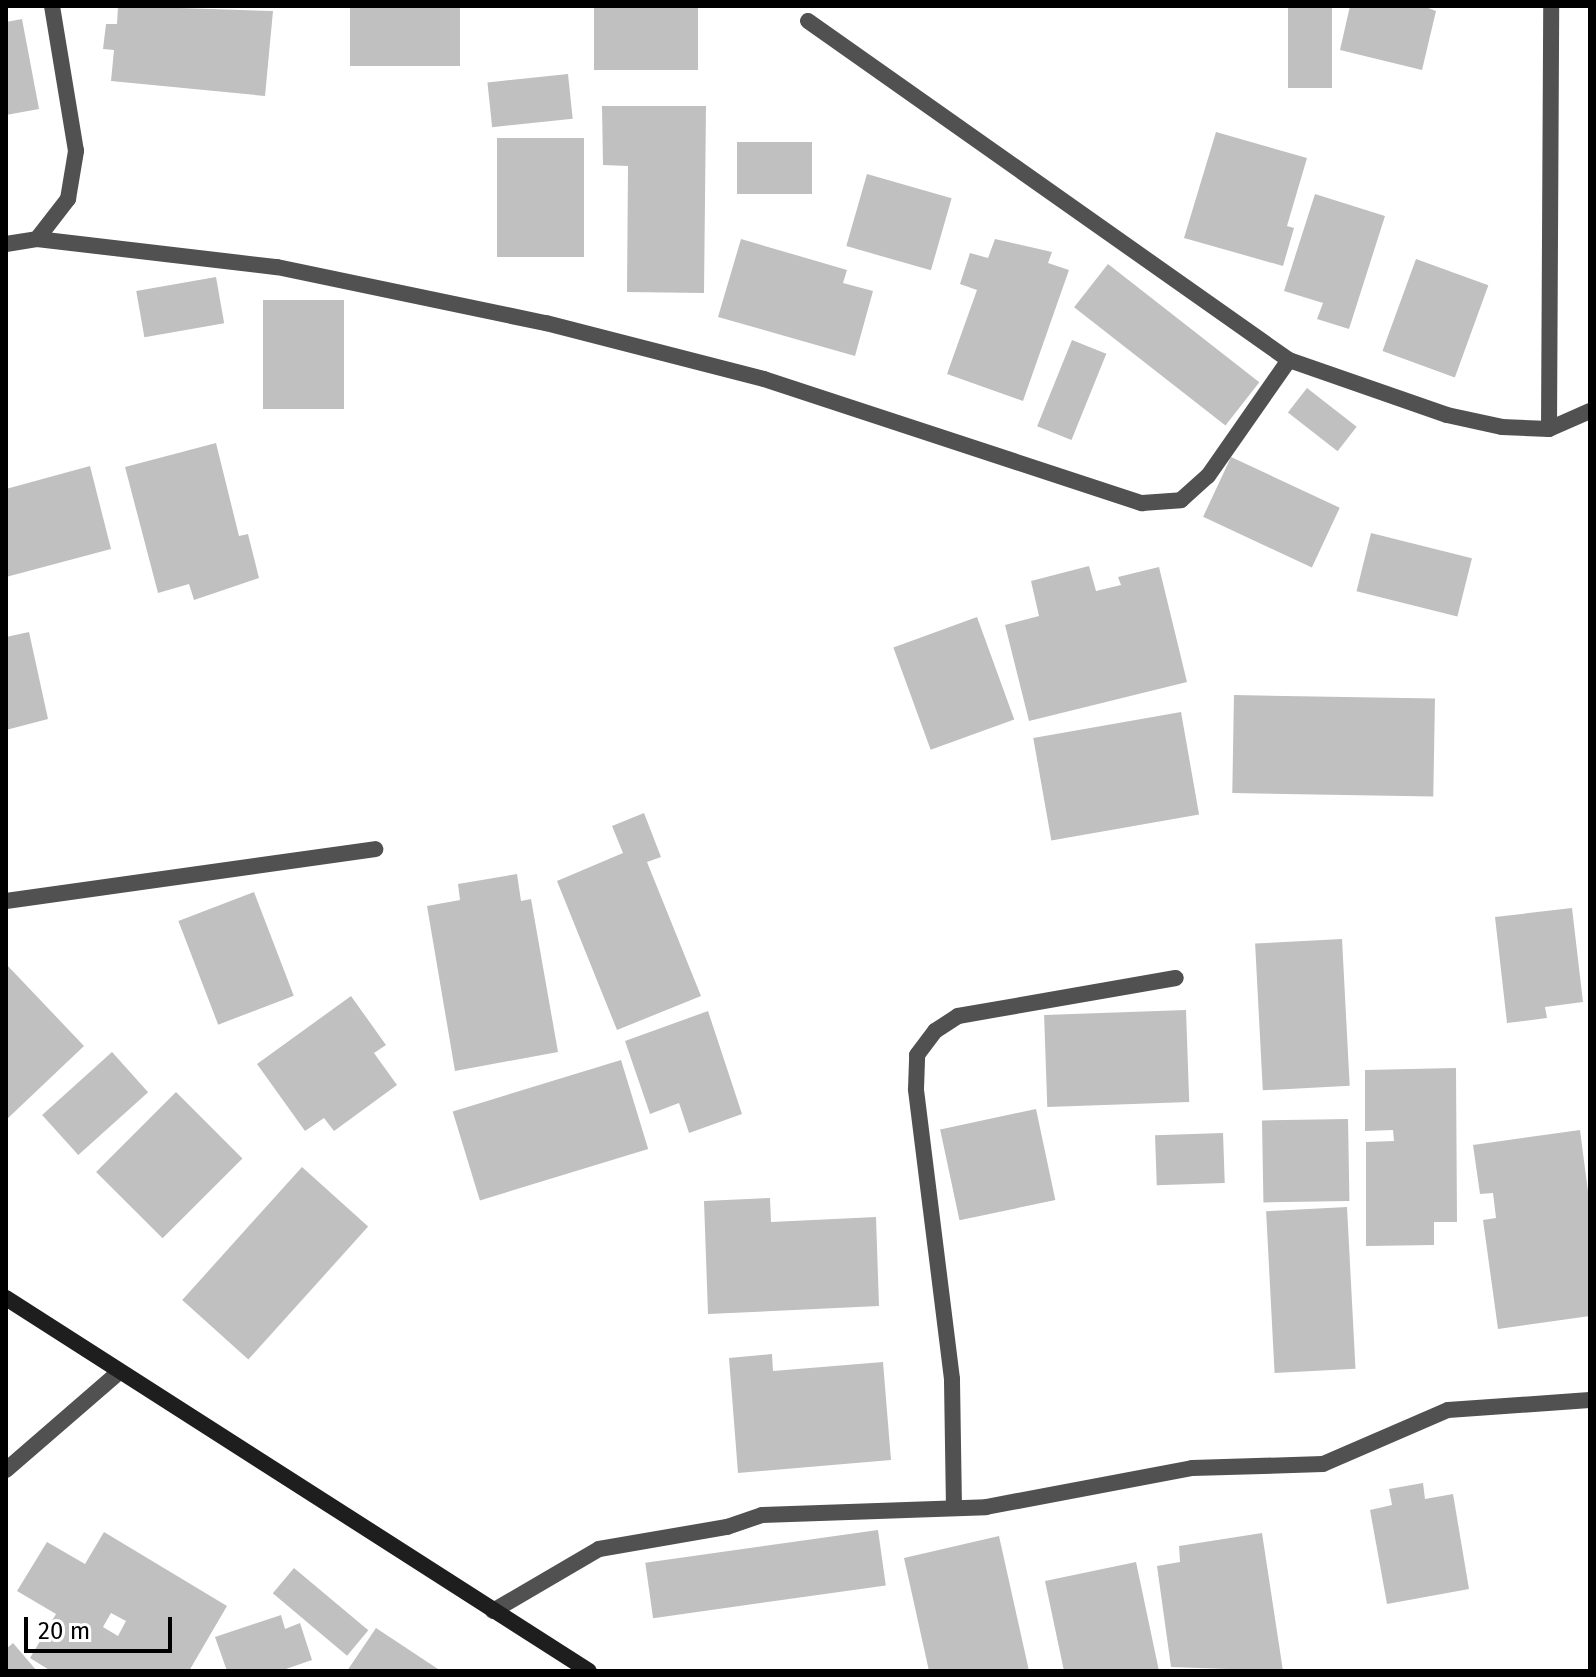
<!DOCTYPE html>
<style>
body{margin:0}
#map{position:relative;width:1596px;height:1677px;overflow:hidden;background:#fff;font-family:"Fira Sans",sans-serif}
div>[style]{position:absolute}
.building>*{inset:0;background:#c0c0c0;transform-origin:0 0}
.street>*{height:16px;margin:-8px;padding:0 8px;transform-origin:8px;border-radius:8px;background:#515151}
.secondary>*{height:16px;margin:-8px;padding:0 8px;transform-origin:8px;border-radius:8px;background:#1e1e1e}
span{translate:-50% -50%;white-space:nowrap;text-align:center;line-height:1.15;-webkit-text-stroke:8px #fff;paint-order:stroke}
.frame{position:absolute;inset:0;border:8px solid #000;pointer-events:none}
.scale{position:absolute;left:24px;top:1617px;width:148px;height:36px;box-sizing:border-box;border:4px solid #000;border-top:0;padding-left:10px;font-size:24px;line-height:28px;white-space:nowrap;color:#000;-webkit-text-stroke:6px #fff;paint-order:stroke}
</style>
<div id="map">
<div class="building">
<i style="clip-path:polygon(118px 6px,273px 11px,265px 96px,111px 81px,114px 50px,103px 49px,106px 24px,117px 24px)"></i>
<i style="left:350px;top:6px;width:110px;height:60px"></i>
<i style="left:594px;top:6px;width:104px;height:64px"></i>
<i style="left:1288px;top:6px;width:44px;height:82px"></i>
<i style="clip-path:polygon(1350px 6px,1423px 6px,1436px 11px,1422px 70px,1340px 50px)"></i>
<i style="clip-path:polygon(22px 19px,39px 109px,6px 115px,6px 22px)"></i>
<i style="left:568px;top:74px;width:45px;height:81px;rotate:84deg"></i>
<i style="clip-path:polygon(602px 106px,706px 106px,704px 293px,627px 292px,628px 166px,603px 165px)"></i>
<i style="clip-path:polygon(1216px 132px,1307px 158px,1287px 226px,1294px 228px,1283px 266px,1184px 238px)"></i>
<i style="left:584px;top:138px;width:119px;height:87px;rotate:90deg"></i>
<i style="left:737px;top:142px;width:75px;height:52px"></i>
<i style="left:867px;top:174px;width:88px;height:75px;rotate:16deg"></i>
<i style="clip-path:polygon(1315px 194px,1385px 216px,1349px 329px,1317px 319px,1323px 303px,1284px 291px)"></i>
<i style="clip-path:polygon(741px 239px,847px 270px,843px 283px,873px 291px,855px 356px,718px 317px)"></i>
<i style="clip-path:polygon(995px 239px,1052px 252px,1048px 263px,1069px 270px,1023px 401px,947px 374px,977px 290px,960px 284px,970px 253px,988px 258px)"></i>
<i style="left:1416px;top:259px;width:77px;height:98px;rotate:20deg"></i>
<i style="left:1108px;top:264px;width:192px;height:55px;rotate:38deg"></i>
<i style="left:216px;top:277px;width:47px;height:81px;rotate:80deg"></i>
<i style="left:263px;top:300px;width:81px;height:109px"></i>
<i style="left:1072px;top:340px;width:37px;height:93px;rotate:22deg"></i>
<i style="left:1307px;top:388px;width:63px;height:31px;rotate:38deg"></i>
<i style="clip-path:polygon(216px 443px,239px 536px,248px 534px,259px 578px,194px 600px,189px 584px,158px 593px,125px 467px)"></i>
<i style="left:1231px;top:457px;width:120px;height:66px;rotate:25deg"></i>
<i style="clip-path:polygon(90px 466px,111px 549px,6px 577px,6px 489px)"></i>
<i style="left:1371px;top:533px;width:104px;height:60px;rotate:14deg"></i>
<i style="clip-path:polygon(1089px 566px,1096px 591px,1121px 585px,1118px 577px,1159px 567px,1187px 682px,1029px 721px,1005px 625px,1039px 616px,1031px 581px)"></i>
<i style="left:977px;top:617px;width:109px;height:89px;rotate:70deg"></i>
<i style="clip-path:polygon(29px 632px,48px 719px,6px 730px,6px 637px)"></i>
<i style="left:1234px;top:695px;width:201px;height:98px;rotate:1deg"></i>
<i style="left:1181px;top:712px;width:104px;height:150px;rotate:80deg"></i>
<i style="clip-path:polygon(644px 813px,661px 857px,647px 862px,701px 996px,617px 1030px,557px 881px,623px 853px,612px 826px)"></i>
<i style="clip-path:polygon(517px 874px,521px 901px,531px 899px,558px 1052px,455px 1071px,427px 906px,460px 900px,458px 884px)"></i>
<i style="left:254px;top:892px;width:111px;height:81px;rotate:69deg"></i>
<i style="clip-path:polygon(1572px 908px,1583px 1002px,1545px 1007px,1547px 1018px,1507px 1023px,1495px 917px)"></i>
<i style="left:1342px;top:939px;width:147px;height:87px;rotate:87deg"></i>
<i style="clip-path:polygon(6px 964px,84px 1046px,6px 1120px)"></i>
<i style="clip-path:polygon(351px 996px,386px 1045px,374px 1053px,397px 1085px,334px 1131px,324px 1118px,305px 1131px,257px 1064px)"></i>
<i style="left:1186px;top:1010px;width:92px;height:142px;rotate:88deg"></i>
<i style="clip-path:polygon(708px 1011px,742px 1114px,689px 1133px,679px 1103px,650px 1114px,625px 1041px)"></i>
<i style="left:112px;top:1052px;width:54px;height:94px;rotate:48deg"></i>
<i style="left:621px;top:1060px;width:93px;height:176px;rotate:73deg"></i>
<i style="clip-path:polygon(1456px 1068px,1457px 1222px,1434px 1222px,1434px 1245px,1366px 1246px,1366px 1142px,1394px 1141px,1393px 1130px,1365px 1131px,1365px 1070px)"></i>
<i style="left:176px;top:1092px;width:94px;height:113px;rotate:45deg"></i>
<i style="left:1036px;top:1109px;width:93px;height:98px;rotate:78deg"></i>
<i style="left:1348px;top:1119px;width:82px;height:86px;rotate:89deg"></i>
<i style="clip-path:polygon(1580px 1130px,1590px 1207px,1590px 1316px,1498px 1329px,1483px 1220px,1496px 1218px,1493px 1193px,1480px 1194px,1473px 1145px)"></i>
<i style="left:1223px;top:1133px;width:50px;height:68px;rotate:88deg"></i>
<i style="left:302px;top:1167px;width:89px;height:179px;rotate:42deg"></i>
<i style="clip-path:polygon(770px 1198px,771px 1222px,876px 1217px,879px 1306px,708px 1314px,704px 1201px)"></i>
<i style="left:1347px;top:1207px;width:162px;height:81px;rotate:87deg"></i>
<i style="clip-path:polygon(772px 1354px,773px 1371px,883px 1362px,891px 1460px,738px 1473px,729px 1358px)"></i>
<i style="clip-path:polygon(1423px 1483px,1425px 1499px,1453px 1494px,1469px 1589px,1387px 1604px,1370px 1510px,1392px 1505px,1389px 1489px)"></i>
<i style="left:878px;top:1530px;width:56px;height:235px;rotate:82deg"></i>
<i style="clip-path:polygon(evenodd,104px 1532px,227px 1606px,189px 1671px,51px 1671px,30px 1658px,56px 1614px,17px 1591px,47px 1542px,85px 1564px,104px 1532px,111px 1613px,126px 1621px,118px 1636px,103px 1627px,111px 1613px)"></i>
<i style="clip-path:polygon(1262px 1533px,1283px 1671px,1171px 1667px,1157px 1566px,1180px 1562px,1179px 1546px)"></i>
<i style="clip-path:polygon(999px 1536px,1029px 1671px,929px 1671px,904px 1558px)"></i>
<i style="clip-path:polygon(1136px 1562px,1159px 1671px,1064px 1671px,1045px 1581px)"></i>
<i style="left:294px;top:1568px;width:97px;height:33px;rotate:40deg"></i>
<i style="clip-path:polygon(281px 1615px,285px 1629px,300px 1623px,312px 1660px,280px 1671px,227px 1671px,215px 1637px)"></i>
<i style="clip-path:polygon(376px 1628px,441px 1671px,347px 1671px)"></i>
<i style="clip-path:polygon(13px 1643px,37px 1671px,6px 1671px,6px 1649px)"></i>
</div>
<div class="street">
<i style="left:808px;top:21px;width:588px;rotate:35.18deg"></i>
<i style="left:1289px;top:360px;width:167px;rotate:19.2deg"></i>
<i style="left:1447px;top:415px;width:56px;rotate:12.3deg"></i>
<i style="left:1502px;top:427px;width:47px;rotate:2.4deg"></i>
<i style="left:1549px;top:429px;width:45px;rotate:-23.7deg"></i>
<i style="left:37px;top:239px;width:51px;rotate:-52.2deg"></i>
<i style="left:68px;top:199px;width:49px;rotate:-80.5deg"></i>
<i style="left:76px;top:151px;width:147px;rotate:-99.4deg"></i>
<i style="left:6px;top:244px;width:31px;rotate:-9deg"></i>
<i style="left:37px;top:239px;width:242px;rotate:6.7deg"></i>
<i style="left:277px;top:267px;width:275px;rotate:11.8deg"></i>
<i style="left:546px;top:323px;width:225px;rotate:14.4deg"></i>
<i style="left:764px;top:379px;width:398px;rotate:18.2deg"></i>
<i style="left:1142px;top:503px;width:39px;rotate:-4deg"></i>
<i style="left:1181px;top:500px;width:36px;rotate:-42deg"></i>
<i style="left:1208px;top:476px;width:141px;rotate:-55.1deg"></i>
<i style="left:1549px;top:429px;width:423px;rotate:-89.7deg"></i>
<i style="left:6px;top:901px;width:373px;rotate:-8deg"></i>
<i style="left:6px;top:1470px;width:148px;rotate:-40.9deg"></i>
<i style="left:954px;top:1508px;width:129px;rotate:-90.9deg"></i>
<i style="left:952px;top:1379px;width:292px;rotate:-97.1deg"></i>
<i style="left:916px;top:1089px;width:34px;rotate:-88deg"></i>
<i style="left:917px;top:1055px;width:30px;rotate:-53deg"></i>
<i style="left:935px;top:1031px;width:27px;rotate:-33deg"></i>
<i style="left:958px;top:1016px;width:221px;rotate:-9.9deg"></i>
<i style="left:493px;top:1611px;width:123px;rotate:-30.3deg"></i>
<i style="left:599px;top:1549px;width:130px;rotate:-9.8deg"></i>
<i style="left:727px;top:1527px;width:37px;rotate:-19deg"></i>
<i style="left:762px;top:1515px;width:224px;rotate:-2deg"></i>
<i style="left:986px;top:1507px;width:210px;rotate:-10.7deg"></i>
<i style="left:1192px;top:1468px;width:131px;rotate:-1.7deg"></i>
<i style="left:1323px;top:1464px;width:136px;rotate:-23.4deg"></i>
<i style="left:1448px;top:1410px;width:142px;rotate:-4deg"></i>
</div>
<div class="secondary">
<i style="left:6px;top:1298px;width:692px;rotate:32.61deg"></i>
</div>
<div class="frame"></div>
<div class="scale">20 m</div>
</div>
